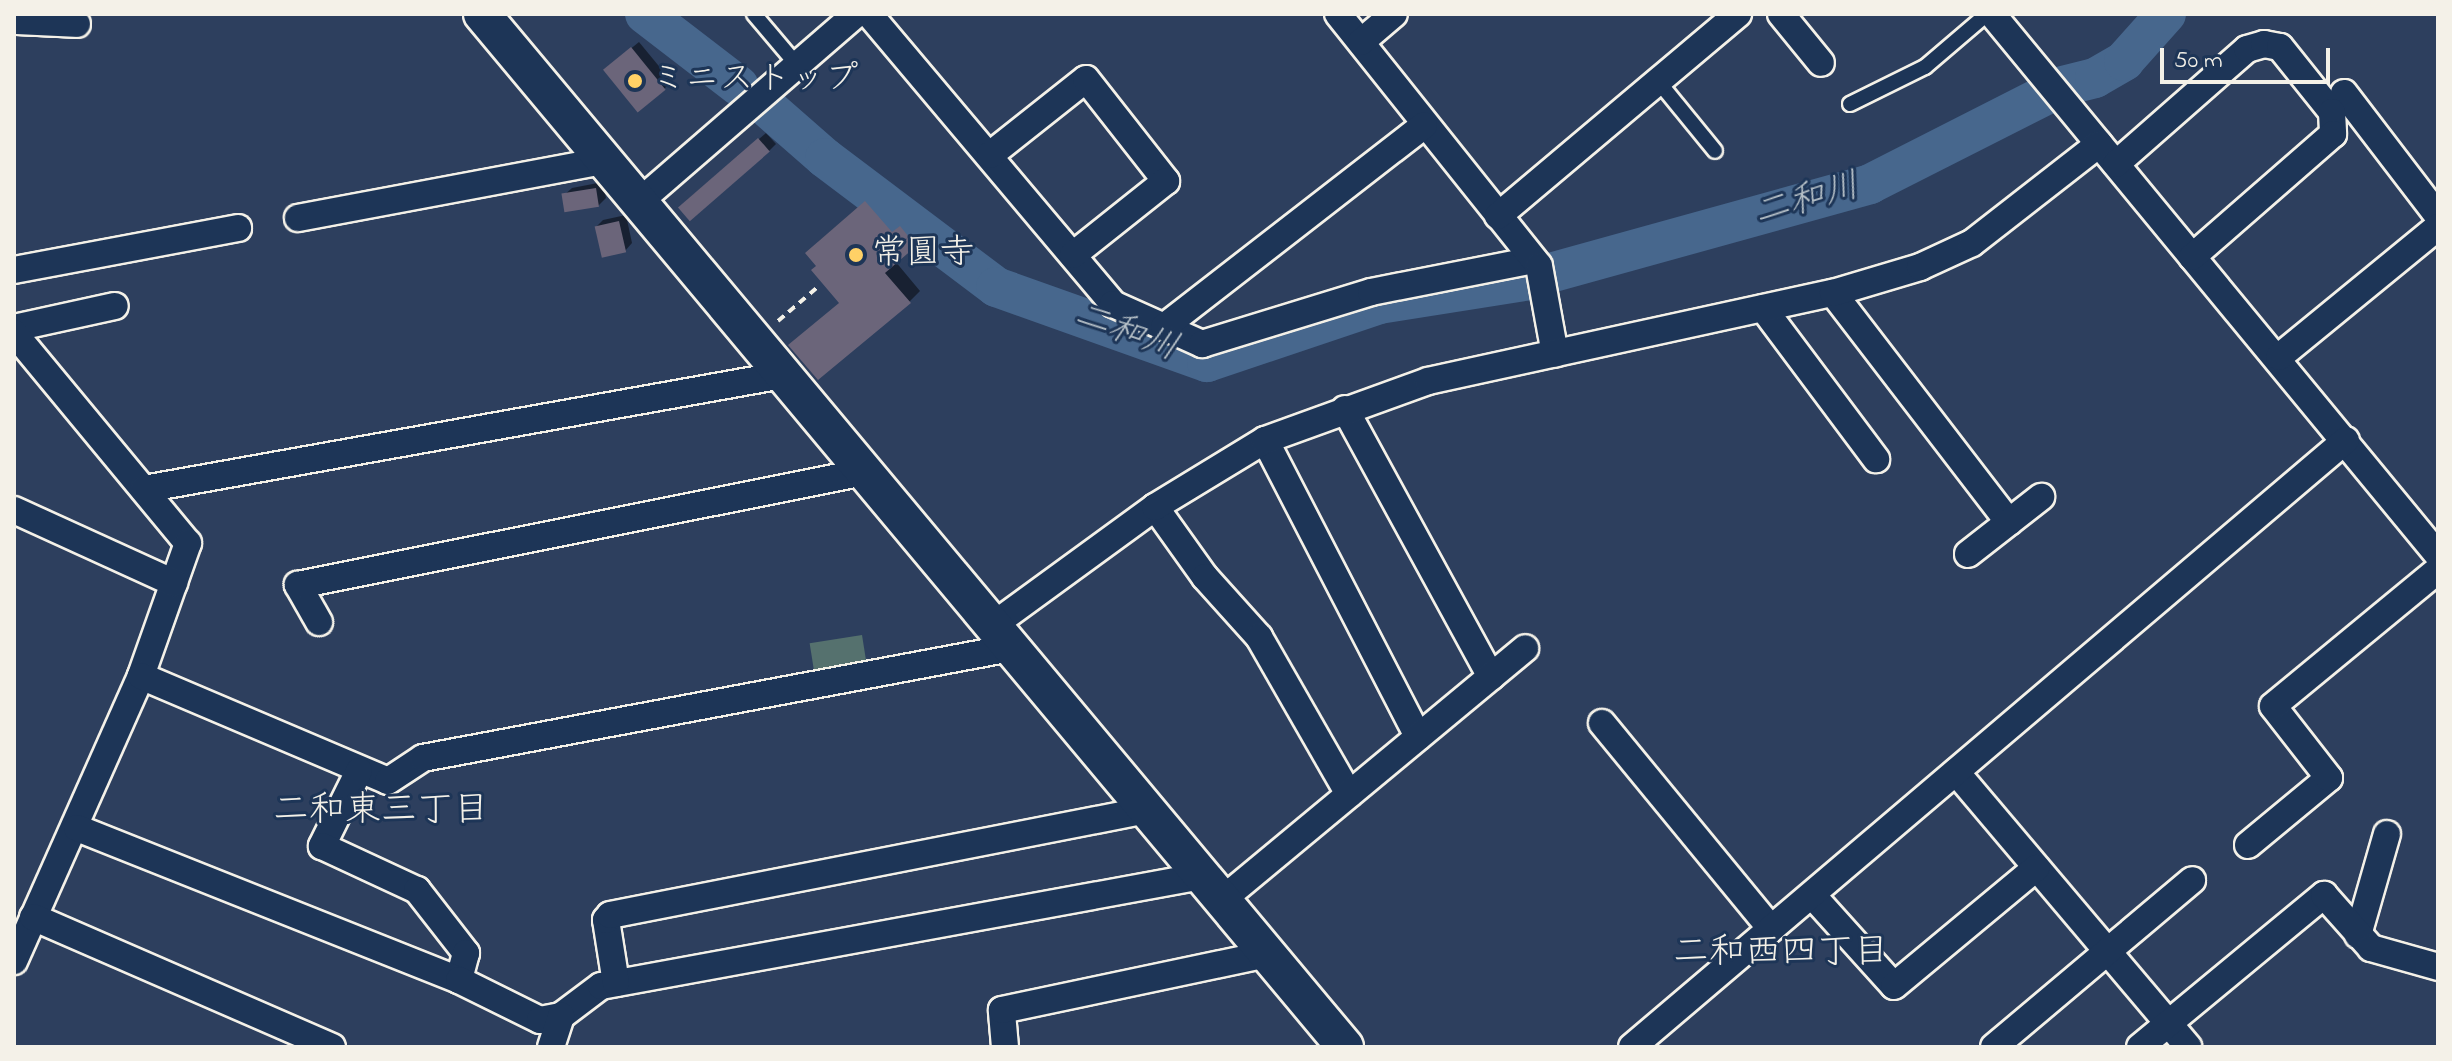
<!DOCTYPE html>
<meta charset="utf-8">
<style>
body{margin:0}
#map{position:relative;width:2452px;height:1061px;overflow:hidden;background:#2d3f5e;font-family:"Indie Flower","Klee One",sans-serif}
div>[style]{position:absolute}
.green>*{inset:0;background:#55716e;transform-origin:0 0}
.shadow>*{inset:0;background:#0007}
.river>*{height:40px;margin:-20px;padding:0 20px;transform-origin:20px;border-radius:20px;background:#47678d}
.building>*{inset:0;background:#6b657a;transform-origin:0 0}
.path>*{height:4px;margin-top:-2px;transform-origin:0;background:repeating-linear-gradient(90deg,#f4f1e8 0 8px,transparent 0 14px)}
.roads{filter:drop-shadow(2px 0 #f4f1e8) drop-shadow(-2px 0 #f4f1e8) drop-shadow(0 2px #f4f1e8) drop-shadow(0 -2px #f4f1e8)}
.lane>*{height:14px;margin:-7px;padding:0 7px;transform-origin:7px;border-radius:7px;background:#1d3557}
.street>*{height:26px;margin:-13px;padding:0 13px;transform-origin:13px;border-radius:13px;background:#1d3557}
.secondary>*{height:36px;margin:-18px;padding:0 18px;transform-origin:18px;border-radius:18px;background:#1d3557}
.dots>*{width:22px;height:22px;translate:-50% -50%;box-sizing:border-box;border:4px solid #1d3557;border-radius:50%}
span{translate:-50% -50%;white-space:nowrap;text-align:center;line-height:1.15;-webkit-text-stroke:6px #1d3557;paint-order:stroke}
.poi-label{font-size:34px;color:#f4f1e8}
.left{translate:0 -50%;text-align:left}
.water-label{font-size:36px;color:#b7c1c8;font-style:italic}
.neighbourhood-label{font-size:36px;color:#f4f1e8}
.frame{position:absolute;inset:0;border:16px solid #f4f1e8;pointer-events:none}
.scale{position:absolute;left:2160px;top:48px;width:170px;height:36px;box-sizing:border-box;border:4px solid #f4f1e8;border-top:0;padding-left:10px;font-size:24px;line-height:28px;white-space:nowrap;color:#f4f1e8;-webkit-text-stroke:6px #1d3557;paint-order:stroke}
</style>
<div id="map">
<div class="green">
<i style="left:862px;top:635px;width:32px;height:53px;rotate:81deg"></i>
</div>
<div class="shadow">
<i style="clip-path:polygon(639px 42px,672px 82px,639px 110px,613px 63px)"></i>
<i style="clip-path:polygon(766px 133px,776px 144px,769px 151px,687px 200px)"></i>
<i style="clip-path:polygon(603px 182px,606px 198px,598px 206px,564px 195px,572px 188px)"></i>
<i style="clip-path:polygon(877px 192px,904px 223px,911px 216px,924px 235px,895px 261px,920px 291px,909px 302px,841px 302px,818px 265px,818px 242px)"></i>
<i style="clip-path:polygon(626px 215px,632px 243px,625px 251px,596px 227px,603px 220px)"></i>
</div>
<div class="river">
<i style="left:645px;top:14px;width:118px;rotate:37.5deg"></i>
<i style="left:2063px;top:86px;width:33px;rotate:-14deg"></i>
<i style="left:2095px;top:78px;width:34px;rotate:-30deg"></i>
<i style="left:2124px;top:61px;width:63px;rotate:-48.2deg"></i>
<i style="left:769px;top:109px;width:74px;rotate:41.2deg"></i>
<i style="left:825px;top:158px;width:214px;rotate:37deg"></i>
<i style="left:996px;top:287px;width:224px;rotate:19.6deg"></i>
<i style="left:1207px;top:362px;width:182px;rotate:-18.6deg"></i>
<i style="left:1379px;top:304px;width:159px;rotate:-9deg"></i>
<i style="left:1550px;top:273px;width:332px;rotate:-15.5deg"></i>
<i style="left:1870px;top:184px;width:201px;rotate:-26.9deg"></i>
</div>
<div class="building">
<i style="left:631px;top:47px;width:55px;height:36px;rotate:51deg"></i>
<i style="left:758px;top:138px;width:18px;height:106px;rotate:49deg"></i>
<i style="left:596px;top:188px;width:19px;height:35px;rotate:81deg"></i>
<i style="clip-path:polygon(865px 201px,892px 232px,900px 226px,913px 242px,914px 248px,885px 273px,911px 303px,818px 380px,788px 345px,839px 303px,811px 270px,816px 266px,805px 253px)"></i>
<i style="left:619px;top:221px;width:32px;height:25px;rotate:77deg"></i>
</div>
<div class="path">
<i style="left:778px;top:321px;width:55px;rotate:-40.6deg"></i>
</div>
<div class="roads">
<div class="lane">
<i style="left:754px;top:14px;width:67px;rotate:49.9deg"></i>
<i style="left:1658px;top:81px;width:90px;rotate:50.8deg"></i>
<i style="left:1850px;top:104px;width:84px;rotate:-26.3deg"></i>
<i style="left:1925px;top:67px;width:82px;rotate:-40.5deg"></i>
</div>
<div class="street">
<i style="left:869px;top:14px;width:379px;rotate:49.9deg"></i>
<i style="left:1113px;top:304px;width:98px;rotate:24.2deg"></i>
<i style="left:1202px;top:344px;width:177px;rotate:-17.1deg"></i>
<i style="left:1371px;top:292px;width:166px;rotate:-11.1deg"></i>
<i style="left:1338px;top:14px;width:322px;rotate:51.4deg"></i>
<i style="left:1539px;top:266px;width:89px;rotate:79.7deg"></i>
<i style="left:1781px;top:14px;width:63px;rotate:50.8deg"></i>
<i style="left:1992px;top:14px;width:701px;rotate:50.5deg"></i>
<i style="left:14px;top:21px;width:63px;rotate:2.7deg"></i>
<i style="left:1361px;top:42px;width:43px;rotate:-40.3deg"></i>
<i style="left:2344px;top:93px;width:155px;rotate:52.6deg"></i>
<i style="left:990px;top:155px;width:122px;rotate:-38.4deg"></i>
<i style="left:1086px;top:79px;width:130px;rotate:51.9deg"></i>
<i style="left:1166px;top:181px;width:119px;rotate:141.5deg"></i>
<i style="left:2116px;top:164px;width:174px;rotate:-41.3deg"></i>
<i style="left:2247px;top:49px;width:18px;rotate:-16deg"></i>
<i style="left:2264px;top:44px;width:16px;rotate:11deg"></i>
<i style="left:2280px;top:47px;width:83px;rotate:51.3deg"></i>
<i style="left:2332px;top:112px;width:22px;rotate:87deg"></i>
<i style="left:2333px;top:134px;width:187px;rotate:138.9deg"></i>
<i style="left:639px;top:202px;width:287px;rotate:-40.9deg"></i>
<i style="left:1498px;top:216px;width:314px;rotate:-40.1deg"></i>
<i style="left:298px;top:218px;width:311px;rotate:-10.6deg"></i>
<i style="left:14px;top:270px;width:228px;rotate:-10.6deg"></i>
<i style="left:1833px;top:293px;width:289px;rotate:52.5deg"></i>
<i style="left:1763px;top:308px;width:189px;rotate:53.2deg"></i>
<i style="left:1164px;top:327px;width:329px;rotate:-37.8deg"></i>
<i style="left:14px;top:328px;width:103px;rotate:-12.3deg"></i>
<i style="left:14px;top:333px;width:273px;rotate:50.4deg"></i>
<i style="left:188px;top:543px;width:141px;rotate:109.5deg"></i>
<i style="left:141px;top:676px;width:312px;rotate:114deg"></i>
<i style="left:2279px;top:357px;width:205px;rotate:-39.3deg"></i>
<i style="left:1345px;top:409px;width:305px;rotate:61.4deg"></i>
<i style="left:1265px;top:440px;width:334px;rotate:62.7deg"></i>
<i style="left:144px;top:489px;width:649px;rotate:-10.12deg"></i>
<i style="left:1155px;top:507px;width:86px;rotate:54.5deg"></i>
<i style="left:1205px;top:577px;width:81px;rotate:48deg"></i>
<i style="left:1259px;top:637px;width:181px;rotate:60.2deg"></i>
<i style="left:14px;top:510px;width:176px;rotate:24.5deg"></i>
<i style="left:1968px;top:554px;width:93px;rotate:-38deg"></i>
<i style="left:319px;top:622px;width:43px;rotate:-119.6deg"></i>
<i style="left:298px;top:585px;width:577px;rotate:-11.29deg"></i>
<i style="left:992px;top:626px;width:202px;rotate:-36.1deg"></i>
<i style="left:1155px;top:507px;width:129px;rotate:-31.3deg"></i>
<i style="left:1265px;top:440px;width:173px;rotate:-19.9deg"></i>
<i style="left:1428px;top:381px;width:414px;rotate:-12.3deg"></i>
<i style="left:1833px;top:293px;width:91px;rotate:-16.6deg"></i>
<i style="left:1920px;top:267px;width:57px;rotate:-24.8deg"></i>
<i style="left:1972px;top:243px;width:161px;rotate:-37.9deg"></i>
<i style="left:141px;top:676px;width:268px;rotate:23deg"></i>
<i style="left:388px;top:781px;width:42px;rotate:-33.3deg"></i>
<i style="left:423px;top:758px;width:598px;rotate:-10.6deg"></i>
<i style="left:1602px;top:723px;width:266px;rotate:50.6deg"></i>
<i style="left:359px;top:771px;width:84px;rotate:116.3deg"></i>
<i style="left:322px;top:846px;width:105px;rotate:24.9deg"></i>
<i style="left:417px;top:890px;width:80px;rotate:52.1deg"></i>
<i style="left:466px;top:953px;width:28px;rotate:105deg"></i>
<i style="left:1956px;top:772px;width:360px;rotate:49.8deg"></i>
<i style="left:77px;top:828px;width:411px;rotate:21.7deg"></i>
<i style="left:459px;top:980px;width:90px;rotate:26.3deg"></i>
<i style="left:540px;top:1020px;width:21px;rotate:-11deg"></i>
<i style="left:561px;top:1016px;width:50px;rotate:-36.9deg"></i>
<i style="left:601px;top:986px;width:611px;rotate:-10.37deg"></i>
<i style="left:2248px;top:845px;width:105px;rotate:-39.6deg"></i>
<i style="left:2329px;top:778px;width:91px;rotate:-127.9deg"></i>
<i style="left:2273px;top:706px;width:214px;rotate:-39.5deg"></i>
<i style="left:1812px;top:895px;width:122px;rotate:48deg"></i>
<i style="left:1894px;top:986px;width:185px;rotate:-39.7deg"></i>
<i style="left:1222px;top:900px;width:394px;rotate:-39.7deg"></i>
<i style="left:33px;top:917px;width:326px;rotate:23.5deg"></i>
<i style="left:2358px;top:935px;width:105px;rotate:-74deg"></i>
<i style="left:616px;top:983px;width:64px;rotate:-99deg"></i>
<i style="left:606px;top:920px;width:6px;rotate:-51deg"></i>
<i style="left:610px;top:915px;width:547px;rotate:-11.06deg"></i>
<i style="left:551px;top:1047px;width:33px;rotate:-72deg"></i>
<i style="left:1005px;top:1047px;width:37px;rotate:-95deg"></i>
<i style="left:1002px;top:1010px;width:271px;rotate:-11.9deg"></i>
<i style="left:1632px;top:1047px;width:937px;rotate:-40.37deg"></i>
<i style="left:1994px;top:1047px;width:259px;rotate:-40.1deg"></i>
<i style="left:2140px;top:1047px;width:239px;rotate:-39.6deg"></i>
<i style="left:2324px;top:895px;width:71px;rotate:48.4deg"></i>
<i style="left:2371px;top:948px;width:70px;rotate:15.8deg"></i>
</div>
<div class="secondary">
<i style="left:482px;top:14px;width:1346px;rotate:50.12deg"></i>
</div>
</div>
<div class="dots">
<i style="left:635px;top:81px;background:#ffd166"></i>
<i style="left:856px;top:255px;background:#ffd166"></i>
</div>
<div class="poi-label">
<span class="left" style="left:651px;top:81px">ミニストップ</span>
<span class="left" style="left:872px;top:255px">常圓寺</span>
</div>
<div class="water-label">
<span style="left:1807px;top:201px;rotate:-16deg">二和川</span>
<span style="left:1126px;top:333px;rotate:20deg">二和川</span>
</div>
<div class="neighbourhood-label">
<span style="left:381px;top:812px">二和東三丁目</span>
<span style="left:1781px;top:954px">二和西四丁目</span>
</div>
<div class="frame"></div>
<div class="scale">50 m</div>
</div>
